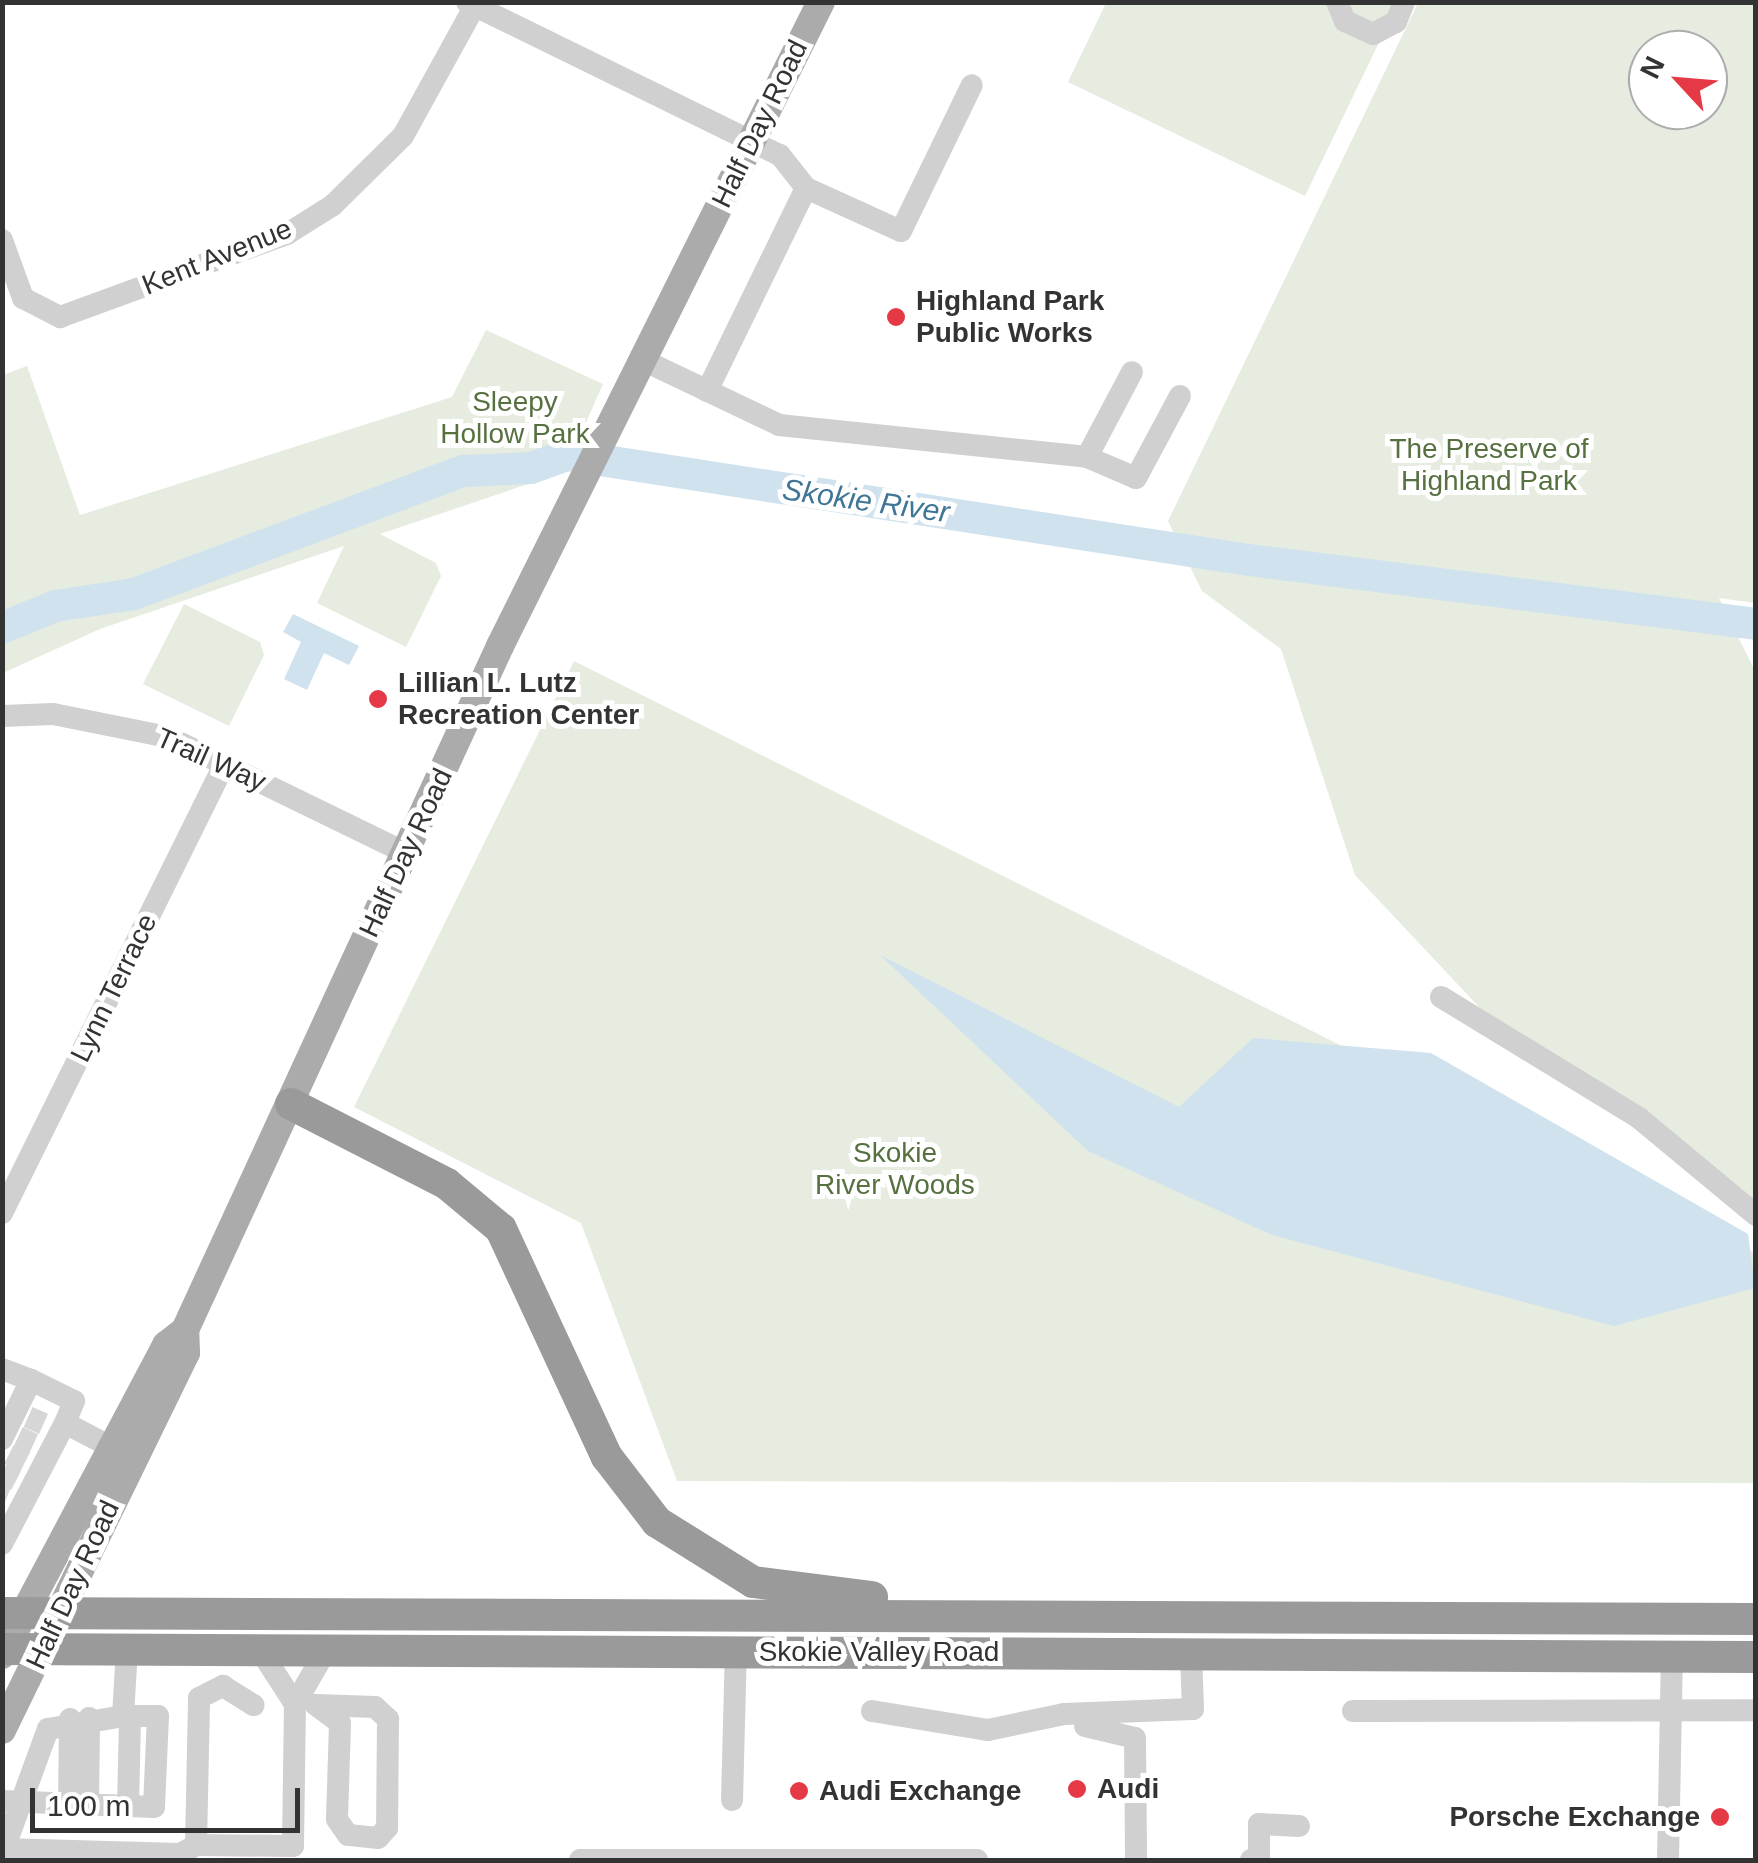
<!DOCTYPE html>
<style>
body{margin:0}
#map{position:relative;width:1758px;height:1863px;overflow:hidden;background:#fff;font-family:Helvetica,sans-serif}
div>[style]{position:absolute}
.green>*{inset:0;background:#e6ecdf}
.water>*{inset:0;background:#cfe2ee}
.river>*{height:32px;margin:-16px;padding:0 16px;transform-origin:16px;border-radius:16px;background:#cfe2ee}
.minor-tunnel>*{height:22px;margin-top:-11px;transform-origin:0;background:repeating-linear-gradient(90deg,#d6d6d6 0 22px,transparent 0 33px)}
.minor>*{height:22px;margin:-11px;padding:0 11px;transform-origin:11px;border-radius:11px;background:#d0d0d0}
.major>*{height:28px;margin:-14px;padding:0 14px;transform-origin:14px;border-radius:14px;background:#ababab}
.highway>*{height:32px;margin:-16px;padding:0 16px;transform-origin:16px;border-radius:16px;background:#9a9a9a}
.dots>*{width:28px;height:28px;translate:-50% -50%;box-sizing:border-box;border:5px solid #fff;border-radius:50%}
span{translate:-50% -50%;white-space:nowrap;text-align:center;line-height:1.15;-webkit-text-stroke:10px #fff;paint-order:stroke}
.street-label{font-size:28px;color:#333}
.poi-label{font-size:28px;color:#333;font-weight:700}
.left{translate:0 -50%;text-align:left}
.right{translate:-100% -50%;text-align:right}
.park-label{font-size:28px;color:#56703f}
.water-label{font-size:30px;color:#3f7597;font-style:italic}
.frame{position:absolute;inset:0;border:5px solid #333;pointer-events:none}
.north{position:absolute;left:1628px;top:30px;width:100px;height:100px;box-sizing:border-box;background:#fff;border:2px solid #adadad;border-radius:50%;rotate:296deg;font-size:28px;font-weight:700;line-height:40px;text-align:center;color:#333}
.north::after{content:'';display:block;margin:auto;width:35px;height:45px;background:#e63946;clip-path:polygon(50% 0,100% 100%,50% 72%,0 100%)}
.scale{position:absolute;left:30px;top:1788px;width:270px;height:45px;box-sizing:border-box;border:5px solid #333;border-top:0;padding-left:12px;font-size:30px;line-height:35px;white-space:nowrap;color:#333;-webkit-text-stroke:8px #fff;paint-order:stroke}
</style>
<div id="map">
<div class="green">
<i style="clip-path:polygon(1106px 3px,1398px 3px,1305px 196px,1068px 82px)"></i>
<i style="clip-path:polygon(evenodd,1418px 3px,1755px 3px,1755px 603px,1719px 598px,1755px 671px,1755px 1207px,1511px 1041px,1355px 875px,1281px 649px,1202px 591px,1168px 521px,1418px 3px,1648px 50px,1708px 50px,1708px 110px,1648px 110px,1648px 50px)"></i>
<i style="clip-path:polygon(486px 330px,603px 384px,564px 472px,380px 534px,436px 563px,441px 576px,406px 647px,317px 603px,344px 546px,100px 629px,3px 673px,3px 375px,27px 366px,80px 515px,452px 397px)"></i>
<i style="clip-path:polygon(184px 604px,260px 642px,264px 655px,229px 726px,143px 684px)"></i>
<i style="clip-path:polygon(574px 661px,1755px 1253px,1755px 1483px,677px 1481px,581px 1223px,354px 1107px)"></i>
</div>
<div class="water">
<i style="clip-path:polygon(293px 614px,359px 646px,349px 665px,324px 653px,307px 690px,284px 679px,301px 642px,283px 632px)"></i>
<i style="clip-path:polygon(880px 955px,1179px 1107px,1253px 1038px,1431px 1053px,1748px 1234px,1755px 1288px,1614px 1326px,1272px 1235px,1088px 1151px)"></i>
</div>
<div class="river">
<i style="left:2px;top:628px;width:57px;rotate:-22.5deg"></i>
<i style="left:55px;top:606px;width:80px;rotate:-8.6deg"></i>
<i style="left:134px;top:594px;width:351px;rotate:-20.5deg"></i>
<i style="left:463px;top:471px;width:68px;rotate:-2.5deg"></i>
<i style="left:531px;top:468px;width:38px;rotate:-20deg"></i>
<i style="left:567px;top:455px;width:690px;rotate:8.75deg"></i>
<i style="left:1249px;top:560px;width:511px;rotate:7.19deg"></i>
</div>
<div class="minor-tunnel">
<i style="left:28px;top:1417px;width:17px;rotate:24deg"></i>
<i style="left:18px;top:1437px;width:17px;rotate:25deg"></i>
<i style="left:9px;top:1454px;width:18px;rotate:27deg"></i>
<i style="left:2px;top:1473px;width:16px;rotate:27deg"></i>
<i style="left:2px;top:1496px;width:5px;rotate:22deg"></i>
</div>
<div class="minor">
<i style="left:467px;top:2px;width:348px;rotate:26.1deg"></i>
<i style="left:780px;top:155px;width:42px;rotate:51.8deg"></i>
<i style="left:806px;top:188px;width:104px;rotate:24.4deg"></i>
<i style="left:901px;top:231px;width:162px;rotate:-64.1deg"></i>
<i style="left:1337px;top:2px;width:21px;rotate:67deg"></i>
<i style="left:1345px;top:21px;width:31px;rotate:25deg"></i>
<i style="left:1373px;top:34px;width:26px;rotate:-28deg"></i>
<i style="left:1396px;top:22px;width:22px;rotate:-68deg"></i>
<i style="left:2px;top:240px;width:62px;rotate:70.1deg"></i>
<i style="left:23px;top:298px;width:42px;rotate:27.2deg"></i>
<i style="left:60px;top:317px;width:242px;rotate:-20.1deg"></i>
<i style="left:287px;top:234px;width:54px;rotate:-32.2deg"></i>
<i style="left:333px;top:205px;width:98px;rotate:-44.6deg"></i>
<i style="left:403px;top:136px;width:153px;rotate:-61.1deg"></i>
<i style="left:643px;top:360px;width:151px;rotate:25.5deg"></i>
<i style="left:779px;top:425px;width:310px;rotate:5.9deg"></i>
<i style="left:1087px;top:457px;width:53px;rotate:23.2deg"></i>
<i style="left:1136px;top:478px;width:93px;rotate:-61.8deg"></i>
<i style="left:707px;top:391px;width:226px;rotate:-64deg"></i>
<i style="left:1087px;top:457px;width:96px;rotate:-62.1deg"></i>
<i style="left:2px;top:716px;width:51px;rotate:-2.2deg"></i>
<i style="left:53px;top:714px;width:117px;rotate:11.3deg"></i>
<i style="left:168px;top:737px;width:265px;rotate:26deg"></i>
<i style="left:1441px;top:997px;width:232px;rotate:31.4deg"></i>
<i style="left:1639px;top:1118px;width:152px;rotate:39.7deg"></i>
<i style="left:2px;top:1213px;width:502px;rotate:-63.64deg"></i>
<i style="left:2px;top:1369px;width:31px;rotate:21deg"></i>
<i style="left:2px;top:1439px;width:66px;rotate:-63.8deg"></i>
<i style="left:31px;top:1380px;width:48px;rotate:26deg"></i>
<i style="left:74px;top:1401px;width:24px;rotate:112deg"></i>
<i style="left:2px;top:1544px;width:136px;rotate:-62.5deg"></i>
<i style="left:65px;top:1423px;width:54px;rotate:27.5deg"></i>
<i style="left:260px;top:1650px;width:64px;rotate:57.1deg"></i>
<i style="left:316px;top:1705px;width:59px;rotate:1.9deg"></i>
<i style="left:375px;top:1707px;width:18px;rotate:43deg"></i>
<i style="left:388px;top:1719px;width:109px;rotate:90.5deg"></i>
<i style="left:387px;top:1828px;width:13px;rotate:132deg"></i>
<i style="left:378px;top:1838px;width:30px;rotate:-174deg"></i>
<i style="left:348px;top:1835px;width:19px;rotate:-125deg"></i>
<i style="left:337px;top:1819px;width:96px;rotate:-88.2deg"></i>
<i style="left:340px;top:1723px;width:30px;rotate:-143deg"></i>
<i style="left:872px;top:1711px;width:118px;rotate:9.3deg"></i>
<i style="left:988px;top:1730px;width:78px;rotate:-11.9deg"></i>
<i style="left:1064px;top:1714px;width:129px;rotate:-2.2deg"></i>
<i style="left:1193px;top:1709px;width:55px;rotate:-92.1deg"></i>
<i style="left:1353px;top:1711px;width:403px;rotate:-0.1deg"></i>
<i style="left:1085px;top:1726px;width:51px;rotate:13.5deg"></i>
<i style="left:1135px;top:1738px;width:122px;rotate:89.5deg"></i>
<i style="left:732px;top:1800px;width:148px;rotate:-88.5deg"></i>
<i style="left:2px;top:1801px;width:152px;rotate:2.3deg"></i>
<i style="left:154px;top:1807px;width:91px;rotate:-87.5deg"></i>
<i style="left:158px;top:1716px;width:35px;rotate:180deg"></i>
<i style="left:123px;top:1716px;width:67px;rotate:-86.6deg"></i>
<i style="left:69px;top:1805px;width:86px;rotate:-89.3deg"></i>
<i style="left:88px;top:1806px;width:88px;rotate:-89.3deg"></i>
<i style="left:128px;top:1807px;width:91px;rotate:-88.7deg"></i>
<i style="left:196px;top:1845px;width:147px;rotate:-88.8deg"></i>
<i style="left:199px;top:1698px;width:27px;rotate:-27deg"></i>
<i style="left:223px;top:1686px;width:36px;rotate:32deg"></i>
<i style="left:2px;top:1849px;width:178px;rotate:1.6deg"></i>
<i style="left:180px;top:1854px;width:18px;rotate:-29deg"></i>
<i style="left:196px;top:1845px;width:97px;rotate:0.6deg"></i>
<i style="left:293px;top:1846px;width:142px;rotate:-89.2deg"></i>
<i style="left:295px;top:1704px;width:62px;rotate:-60.1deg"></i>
<i style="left:4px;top:1849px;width:128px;rotate:-69.9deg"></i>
<i style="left:48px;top:1729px;width:76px;rotate:-9.8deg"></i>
<i style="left:580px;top:1860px;width:397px"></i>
<i style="left:1251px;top:1860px;width:8px"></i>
<i style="left:1259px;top:1860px;width:36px;rotate:-90deg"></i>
<i style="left:1259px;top:1824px;width:40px;rotate:2.9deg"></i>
<i style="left:1668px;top:1860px;width:203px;rotate:-88.9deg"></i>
</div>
<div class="major">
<i style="left:2px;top:1655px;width:351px;rotate:-62.1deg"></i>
<i style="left:166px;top:1345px;width:24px;rotate:-38deg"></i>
<i style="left:185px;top:1330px;width:753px;rotate:-65.27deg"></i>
<i style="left:500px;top:646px;width:720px;rotate:-63.51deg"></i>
<i style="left:2px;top:1730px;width:420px;rotate:-64deg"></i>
<i style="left:186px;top:1353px;width:23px;rotate:-92deg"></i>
</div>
<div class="highway">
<i style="left:291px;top:1104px;width:175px;rotate:27.1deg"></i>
<i style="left:447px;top:1184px;width:70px;rotate:39.8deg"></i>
<i style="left:501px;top:1229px;width:251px;rotate:65.1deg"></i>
<i style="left:607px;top:1457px;width:82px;rotate:52.4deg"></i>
<i style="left:657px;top:1522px;width:113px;rotate:32deg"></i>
<i style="left:753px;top:1582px;width:120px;rotate:7.2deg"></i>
<i style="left:2px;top:1613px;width:1754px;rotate:0.2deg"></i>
<i style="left:2px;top:1649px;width:1754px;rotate:0.26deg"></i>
</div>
<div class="dots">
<i style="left:896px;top:317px;background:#e63946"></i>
<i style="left:378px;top:699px;background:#e63946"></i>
<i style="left:1077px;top:1789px;background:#e63946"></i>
<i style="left:799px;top:1791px;background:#e63946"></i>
<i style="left:1720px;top:1817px;background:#e63946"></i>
</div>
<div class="street-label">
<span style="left:760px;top:124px;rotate:-64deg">Half Day Road</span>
<span style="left:217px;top:257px;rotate:-22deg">Kent Avenue</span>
<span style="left:211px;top:760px;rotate:24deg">Trail Way</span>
<span style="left:406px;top:853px;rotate:-65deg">Half Day Road</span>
<span style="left:114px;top:988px;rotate:-64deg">Lynn Terrace</span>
<span style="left:73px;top:1585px;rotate:-65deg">Half Day Road</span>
<span style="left:879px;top:1652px">Skokie Valley Road</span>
</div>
<div class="poi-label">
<span class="left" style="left:916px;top:317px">Highland Park<br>Public Works</span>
<span class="left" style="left:398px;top:699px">Lillian L. Lutz<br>Recreation Center</span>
<span class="left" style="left:1097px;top:1789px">Audi</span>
<span class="left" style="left:819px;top:1791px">Audi Exchange</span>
<span class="right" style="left:1700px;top:1817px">Porsche Exchange</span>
</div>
<div class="park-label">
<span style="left:515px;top:418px">Sleepy<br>Hollow Park</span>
<span style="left:1489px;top:465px">The Preserve of<br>Highland Park</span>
<span style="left:895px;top:1169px">Skokie<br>River Woods</span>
</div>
<div class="water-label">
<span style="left:866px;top:501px;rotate:8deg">Skokie River</span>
</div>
<div class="frame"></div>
<div class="north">N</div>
<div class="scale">100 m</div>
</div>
